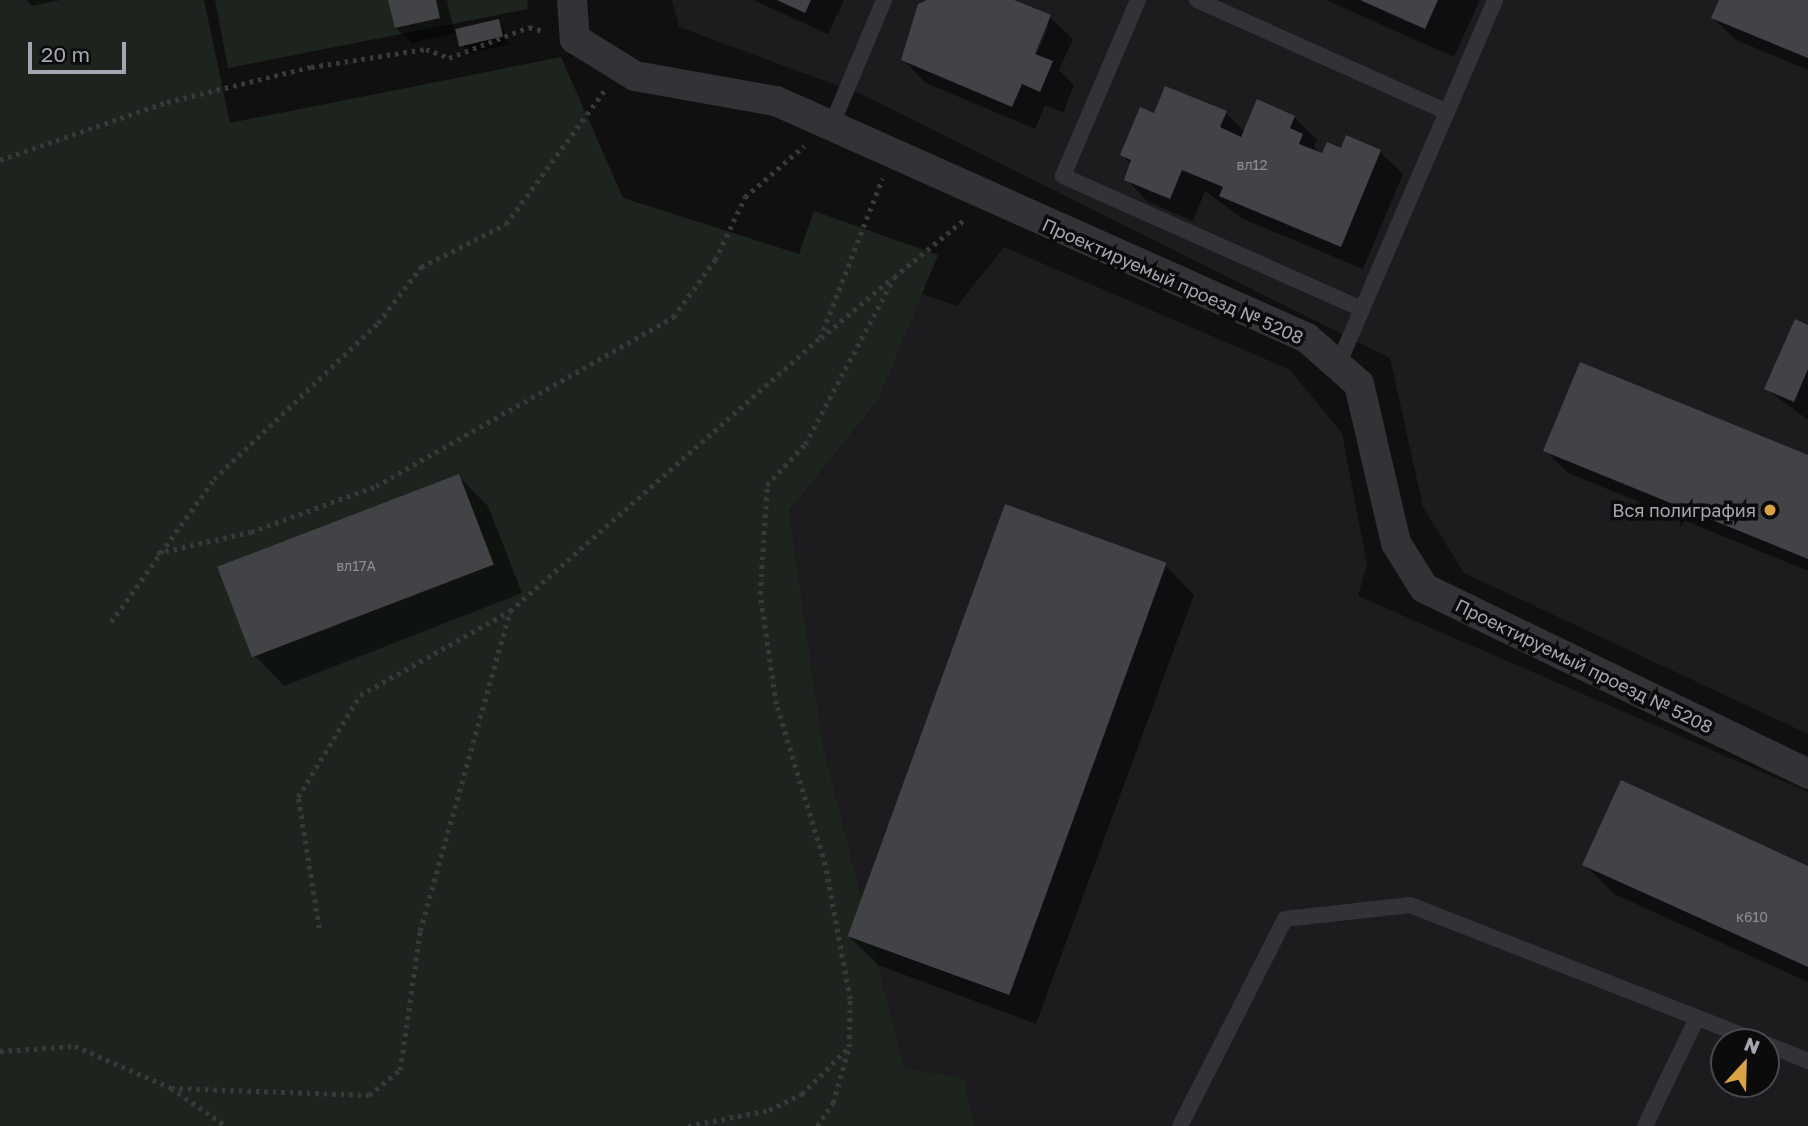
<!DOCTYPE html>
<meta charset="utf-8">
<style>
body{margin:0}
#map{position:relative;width:1808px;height:1126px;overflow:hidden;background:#101011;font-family:"Golos Text",sans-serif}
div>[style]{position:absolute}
.built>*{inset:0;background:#1c1c1e}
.green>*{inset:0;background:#1d241e}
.shadow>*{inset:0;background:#0007}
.building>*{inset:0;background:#424346;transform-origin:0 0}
.path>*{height:4.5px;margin-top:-2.25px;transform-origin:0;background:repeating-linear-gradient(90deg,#38393d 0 3.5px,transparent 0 8.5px)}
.service>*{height:16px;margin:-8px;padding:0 8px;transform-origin:8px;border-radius:8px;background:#323336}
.minor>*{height:30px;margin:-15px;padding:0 15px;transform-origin:15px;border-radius:15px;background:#323336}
.dots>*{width:19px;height:19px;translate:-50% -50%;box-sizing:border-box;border:4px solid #0b0b0c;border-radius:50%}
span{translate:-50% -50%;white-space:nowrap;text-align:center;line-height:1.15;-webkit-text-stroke:7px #0b0b0c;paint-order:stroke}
.number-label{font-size:14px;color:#8b8e96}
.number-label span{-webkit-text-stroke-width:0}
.street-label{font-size:18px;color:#a3a7b0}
.poi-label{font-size:18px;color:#a3a7b0}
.right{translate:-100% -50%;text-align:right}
.north{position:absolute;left:1710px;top:1028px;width:70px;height:70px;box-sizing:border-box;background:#0b0b0c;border:2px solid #48494e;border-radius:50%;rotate:22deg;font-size:19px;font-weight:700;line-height:28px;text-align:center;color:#a3a7b0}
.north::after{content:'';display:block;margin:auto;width:24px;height:32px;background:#daa540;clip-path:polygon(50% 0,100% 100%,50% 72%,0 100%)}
.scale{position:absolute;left:28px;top:42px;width:98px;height:32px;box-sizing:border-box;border:4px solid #a3a7b0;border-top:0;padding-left:9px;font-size:21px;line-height:24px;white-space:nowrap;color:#a3a7b0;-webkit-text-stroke:5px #0b0b0c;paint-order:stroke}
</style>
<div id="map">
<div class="built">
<i style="clip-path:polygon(672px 0,1808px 0,1808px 734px,1464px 573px,1423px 507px,1390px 358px,863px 95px,679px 27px)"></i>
<i style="clip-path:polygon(evenodd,1004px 247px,1289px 369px,1342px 433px,1367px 565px,1358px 596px,1808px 792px,1808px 1126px,975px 1126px,964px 1078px,904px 1068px,823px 745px,789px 511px,879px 399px,921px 294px,957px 306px,1004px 247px,1724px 1042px,1766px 1042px,1766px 1084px,1724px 1084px,1724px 1042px)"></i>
</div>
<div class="green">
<i style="clip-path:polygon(0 0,204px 0,230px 123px,561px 57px,623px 198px,799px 254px,814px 211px,938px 255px,879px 399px,789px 511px,823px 745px,904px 1068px,964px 1078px,975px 1126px,0 1126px)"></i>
<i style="clip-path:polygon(215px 0,527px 0,528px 9px,228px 68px)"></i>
</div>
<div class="shadow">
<i style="clip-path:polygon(26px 0,61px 0,32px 6px)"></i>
<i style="clip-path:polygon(390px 0,447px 0,454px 31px,499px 21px,510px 44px,468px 54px,458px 32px,412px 43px,396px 28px)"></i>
<i style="clip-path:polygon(753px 0,844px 0,828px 34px)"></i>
<i style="clip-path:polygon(evenodd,929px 0,1010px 0,1050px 17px,1073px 39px,1059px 70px,1074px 85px,1063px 113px,1045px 105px,1035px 129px,926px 83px,903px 60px,929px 0,1045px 25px,1049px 25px,1033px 63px,1030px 61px,1045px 25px)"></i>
<i style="clip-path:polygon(1326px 0,1480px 0,1454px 57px)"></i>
<i style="clip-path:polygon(1721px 0,1808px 0,1808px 70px,1736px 40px,1713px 18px)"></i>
<i style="clip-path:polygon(1226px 113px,1245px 132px,1294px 117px,1317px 140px,1314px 147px,1323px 156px,1380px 152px,1403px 174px,1363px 269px,1243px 219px,1205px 191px,1193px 221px,1148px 202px,1126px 179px,1132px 165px,1122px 155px,1155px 116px)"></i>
<i style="clip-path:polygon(1808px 327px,1808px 420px,1766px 389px)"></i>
<i style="clip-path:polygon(1545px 450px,1808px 457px,1808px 571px,1568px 473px)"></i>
<i style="clip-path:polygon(458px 476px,488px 506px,522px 593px,284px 686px,255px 656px,220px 570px)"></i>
<i style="clip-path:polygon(1165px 565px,1194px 595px,1036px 1024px,878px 965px,848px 936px)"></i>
<i style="clip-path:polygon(1584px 864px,1808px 868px,1808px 982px,1614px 894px)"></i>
</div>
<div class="building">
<i style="clip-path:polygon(388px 0,436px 0,440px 18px,395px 28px)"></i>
<i style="clip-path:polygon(777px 0,811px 0,805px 13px)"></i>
<i style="clip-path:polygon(927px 0,1014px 0,1051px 15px,1035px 54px,1053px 61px,1040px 92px,1022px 84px,1012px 107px,901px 60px,918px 4px)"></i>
<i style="clip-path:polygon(1360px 0,1438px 0,1425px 29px)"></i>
<i style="clip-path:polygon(1719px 0,1808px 0,1808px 58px,1711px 18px)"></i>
<i style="left:499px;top:19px;width:18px;height:45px;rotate:77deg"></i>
<i style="clip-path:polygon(1165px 86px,1227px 111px,1220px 127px,1241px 137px,1257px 99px,1295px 116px,1290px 128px,1303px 134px,1299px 144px,1322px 153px,1327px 142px,1341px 148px,1346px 135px,1381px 150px,1341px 247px,1219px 196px,1223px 187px,1182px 170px,1170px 199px,1124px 180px,1131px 160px,1120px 155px,1140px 107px,1154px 113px)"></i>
<i style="clip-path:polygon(1795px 319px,1808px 325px,1808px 369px,1794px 402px,1764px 389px)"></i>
<i style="clip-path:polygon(1580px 362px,1808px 455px,1808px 559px,1543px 451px)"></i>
<i style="left:459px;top:474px;width:97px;height:259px;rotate:69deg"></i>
<i style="left:1005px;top:504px;width:172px;height:460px;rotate:20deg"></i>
<i style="clip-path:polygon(1621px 780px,1808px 866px,1808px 967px,1582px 865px)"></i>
</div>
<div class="path">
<i style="left:0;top:160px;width:177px;rotate:-19.2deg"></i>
<i style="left:167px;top:102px;width:148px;rotate:-13.7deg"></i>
<i style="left:311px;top:67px;width:116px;rotate:-8.9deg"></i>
<i style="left:426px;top:49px;width:25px;rotate:21deg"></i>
<i style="left:449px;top:58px;width:86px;rotate:-21.2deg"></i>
<i style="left:529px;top:27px;width:15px;rotate:16deg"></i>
<i style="left:821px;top:338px;width:93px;rotate:-40.2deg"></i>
<i style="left:157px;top:553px;width:96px;rotate:-12.6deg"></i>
<i style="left:251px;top:532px;width:133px;rotate:-20.2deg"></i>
<i style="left:376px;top:486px;width:342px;rotate:-29.6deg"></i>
<i style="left:673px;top:317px;width:71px;rotate:-53.6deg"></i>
<i style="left:715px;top:260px;width:70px;rotate:-64.5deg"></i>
<i style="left:745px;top:197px;width:78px;rotate:-40.8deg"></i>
<i style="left:111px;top:622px;width:176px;rotate:-54.2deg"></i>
<i style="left:214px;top:479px;width:226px;rotate:-43.6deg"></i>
<i style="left:378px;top:323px;width:71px;rotate:-52.5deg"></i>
<i style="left:421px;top:267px;width:95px;rotate:-26.8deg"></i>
<i style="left:506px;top:224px;width:165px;rotate:-53.6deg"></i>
<i style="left:319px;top:928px;width:133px;rotate:-99.1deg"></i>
<i style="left:298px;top:797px;width:119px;rotate:-58.7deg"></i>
<i style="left:360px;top:695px;width:172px;rotate:-29.2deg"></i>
<i style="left:510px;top:611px;width:413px;rotate:-41.4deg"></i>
<i style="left:820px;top:338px;width:171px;rotate:-68.7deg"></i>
<i style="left:0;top:1051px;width:75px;rotate:-3.8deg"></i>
<i style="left:75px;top:1046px;width:105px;rotate:23.6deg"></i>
<i style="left:171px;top:1088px;width:67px;rotate:34.6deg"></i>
<i style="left:171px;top:1088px;width:198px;rotate:2deg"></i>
<i style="left:369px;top:1095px;width:40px;rotate:-39deg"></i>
<i style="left:400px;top:1070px;width:140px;rotate:-81.8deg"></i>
<i style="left:420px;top:931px;width:332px;rotate:-74.3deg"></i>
<i style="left:688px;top:1126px;width:83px;rotate:-11.2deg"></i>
<i style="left:769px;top:1110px;width:37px;rotate:-26deg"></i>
<i style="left:802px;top:1094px;width:65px;rotate:-45deg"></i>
<i style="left:817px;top:1126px;width:28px;rotate:-55deg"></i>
<i style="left:833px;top:1103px;width:58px;rotate:-74.1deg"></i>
<i style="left:849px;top:1047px;width:48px;rotate:-88.8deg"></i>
<i style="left:850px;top:999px;width:136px;rotate:-100.6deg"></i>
<i style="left:825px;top:865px;width:168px;rotate:-106.9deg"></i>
<i style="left:776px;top:704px;width:111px;rotate:-98.3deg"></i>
<i style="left:760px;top:594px;width:109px;rotate:-86.3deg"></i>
<i style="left:767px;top:485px;width:56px;rotate:-47.2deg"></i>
<i style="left:805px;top:444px;width:189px;rotate:-61.9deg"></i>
<i style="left:894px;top:277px;width:92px;rotate:-39.2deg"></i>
</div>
<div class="service">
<i style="left:1138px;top:0;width:191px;rotate:113.1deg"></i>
<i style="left:1063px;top:176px;width:327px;rotate:24deg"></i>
<i style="left:1197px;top:0;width:274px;rotate:24.1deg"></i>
<i style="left:832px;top:124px;width:134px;rotate:-67.2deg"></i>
<i style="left:1338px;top:365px;width:397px;rotate:-66.7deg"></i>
<i style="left:1766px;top:1044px;width:45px;rotate:22deg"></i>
<i style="left:1180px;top:1126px;width:232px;rotate:-63.1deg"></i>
<i style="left:1285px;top:919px;width:126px;rotate:-6.4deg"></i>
<i style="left:1410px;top:905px;width:376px;rotate:21.4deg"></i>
<i style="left:1645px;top:1126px;width:120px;rotate:-64.3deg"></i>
</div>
<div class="minor">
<i style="left:572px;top:0;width:39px;rotate:86deg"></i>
<i style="left:575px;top:39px;width:70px;rotate:31.7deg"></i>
<i style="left:635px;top:76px;width:143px;rotate:10.1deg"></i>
<i style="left:776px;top:101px;width:581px;rotate:24.05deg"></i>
<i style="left:1307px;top:338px;width:69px;rotate:41.5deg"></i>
<i style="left:1359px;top:384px;width:163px;rotate:76.9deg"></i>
<i style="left:1396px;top:543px;width:53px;rotate:58.1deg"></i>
<i style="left:1424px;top:588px;width:427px;rotate:25.8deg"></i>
</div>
<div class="dots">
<i style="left:1770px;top:510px;background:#daa540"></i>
</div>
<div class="number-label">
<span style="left:1252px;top:165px">вл12</span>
<span style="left:356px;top:566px">вл17А</span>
<span style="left:1752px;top:917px">к610</span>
</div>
<div class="street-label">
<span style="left:1173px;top:281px;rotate:24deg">Проектируемый проезд № 5208</span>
<span style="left:1584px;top:666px;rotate:26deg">Проектируемый проезд № 5208</span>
</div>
<div class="poi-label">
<span class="right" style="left:1756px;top:510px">Вся полиграфия</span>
</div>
<div class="north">N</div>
<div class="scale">20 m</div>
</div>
